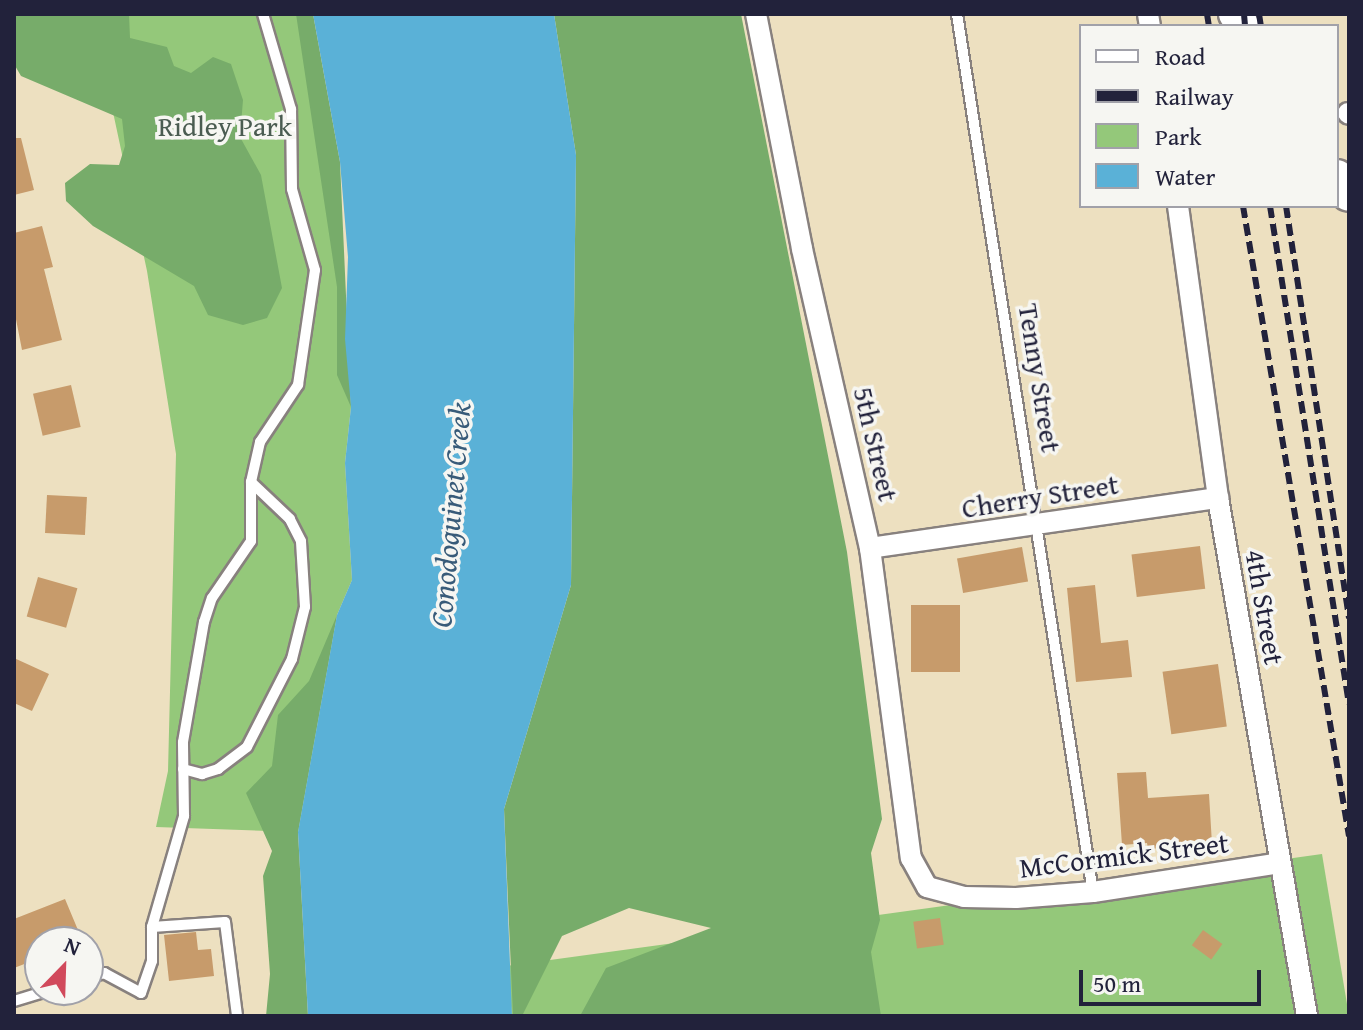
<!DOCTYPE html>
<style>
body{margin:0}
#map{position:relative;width:1363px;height:1030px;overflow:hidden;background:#ede0c0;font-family:"Gentium Book Plus",serif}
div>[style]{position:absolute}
.green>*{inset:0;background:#94c87a}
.forest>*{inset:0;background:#77ac6a}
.water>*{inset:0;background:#5ab1d7}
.building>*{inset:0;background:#c79b6b;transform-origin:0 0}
.roads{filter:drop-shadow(2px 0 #88817e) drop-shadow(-2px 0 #88817e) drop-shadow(0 2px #88817e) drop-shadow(0 -2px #88817e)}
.service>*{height:10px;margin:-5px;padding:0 5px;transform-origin:5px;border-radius:5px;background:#fff}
.minor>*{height:20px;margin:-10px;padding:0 10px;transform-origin:10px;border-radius:10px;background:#fff}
.primary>*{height:32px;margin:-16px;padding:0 16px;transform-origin:16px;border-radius:16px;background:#fff}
.rail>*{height:6px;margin-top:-3px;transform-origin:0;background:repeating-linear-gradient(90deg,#22223b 0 12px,transparent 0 18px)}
span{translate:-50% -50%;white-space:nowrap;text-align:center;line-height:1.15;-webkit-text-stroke:7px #f6f6f2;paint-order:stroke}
.park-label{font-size:28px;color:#4a5c51}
.street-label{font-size:28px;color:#22223b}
.water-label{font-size:30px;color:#385b79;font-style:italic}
.frame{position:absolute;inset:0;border:16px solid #22223b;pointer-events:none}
.legend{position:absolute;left:1079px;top:24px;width:260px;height:184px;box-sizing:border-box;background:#f6f6f2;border:2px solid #a1a1a9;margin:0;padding:10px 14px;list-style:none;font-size:24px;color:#22223b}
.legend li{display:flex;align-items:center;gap:16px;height:40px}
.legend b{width:40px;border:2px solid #a1a1a9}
.north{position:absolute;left:24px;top:926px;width:80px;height:80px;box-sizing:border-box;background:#f6f6f2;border:2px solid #a1a1a9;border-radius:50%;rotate:23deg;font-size:22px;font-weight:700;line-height:32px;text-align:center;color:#22223b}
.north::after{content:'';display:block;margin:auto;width:28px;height:36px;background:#d1495b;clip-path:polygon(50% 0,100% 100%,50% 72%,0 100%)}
.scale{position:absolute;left:1079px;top:970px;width:182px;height:36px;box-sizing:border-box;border:4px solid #22223b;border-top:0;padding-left:10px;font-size:24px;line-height:28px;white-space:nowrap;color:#22223b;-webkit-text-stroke:6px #f6f6f2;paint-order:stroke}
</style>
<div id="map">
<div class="green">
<i style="clip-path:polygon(92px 14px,313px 14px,351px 407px,345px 463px,352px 580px,337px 615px,298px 832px,156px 827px,168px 771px,176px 454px,147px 271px)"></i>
<i style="clip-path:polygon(1322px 854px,1349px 1016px,512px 1016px,507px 966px)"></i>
</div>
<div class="forest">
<i style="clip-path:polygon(14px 14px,129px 14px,130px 38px,167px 47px,174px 66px,191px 73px,213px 57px,231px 64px,243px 100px,240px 137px,261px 175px,282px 288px,267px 318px,243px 325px,208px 315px,194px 286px,93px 226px,66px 201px,65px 183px,90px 164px,119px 165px,125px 146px,122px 119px,21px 76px,14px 64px)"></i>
<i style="clip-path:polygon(296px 14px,313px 14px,340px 162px,351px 407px,337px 375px,337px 287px)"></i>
<i style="clip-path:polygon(554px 14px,741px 14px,847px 552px,882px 819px,871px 853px,880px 920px,871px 952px,881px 1016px,580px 1016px,606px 968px,711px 928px,629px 908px,562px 936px,522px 1016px,513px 1016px,504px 809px,571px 585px,576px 155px)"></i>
<i style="clip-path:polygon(337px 615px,298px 832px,308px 1016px,266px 1016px,270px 974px,263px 876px,272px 851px,246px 793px,272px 766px,278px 715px,309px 681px)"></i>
</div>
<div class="water">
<i style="clip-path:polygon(313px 14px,554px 14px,576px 155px,571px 585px,504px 809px,512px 1016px,308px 1016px,298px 832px,337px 615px,352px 580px,345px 463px,351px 407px,345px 339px,348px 257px,340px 162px)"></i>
</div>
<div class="building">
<i style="clip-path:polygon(14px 138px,21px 138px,34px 190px,14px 195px)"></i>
<i style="clip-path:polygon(42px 226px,53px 267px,44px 269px,62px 340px,22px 350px,14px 309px,14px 233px)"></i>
<i style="left:71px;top:385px;width:43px;height:39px;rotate:77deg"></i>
<i style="left:47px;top:495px;width:40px;height:38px;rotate:3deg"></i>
<i style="left:1200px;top:546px;width:43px;height:69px;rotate:83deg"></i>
<i style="left:1022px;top:547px;width:35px;height:66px;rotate:80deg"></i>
<i style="left:38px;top:577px;width:41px;height:41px;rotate:16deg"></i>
<i style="clip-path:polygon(1095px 585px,1101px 643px,1128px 640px,1132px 677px,1076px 682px,1067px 588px)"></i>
<i style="left:911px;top:605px;width:49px;height:67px"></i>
<i style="clip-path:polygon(14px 658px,49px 674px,32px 711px,14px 703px)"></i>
<i style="left:1218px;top:664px;width:63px;height:56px;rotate:82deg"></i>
<i style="clip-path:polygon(1146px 772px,1148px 798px,1209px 794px,1212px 844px,1148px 849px,1147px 843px,1122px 845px,1117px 773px)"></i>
<i style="clip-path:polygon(65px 899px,83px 942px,40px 942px,40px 958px,14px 968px,14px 919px)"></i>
<i style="left:940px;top:918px;width:27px;height:27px;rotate:82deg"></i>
<i style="left:1203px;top:930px;width:24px;height:19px;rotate:36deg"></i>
<i style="clip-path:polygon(196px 932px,198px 950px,211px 949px,214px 976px,169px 981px,164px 935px)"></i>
</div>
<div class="roads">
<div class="service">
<i style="left:957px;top:14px;width:888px;rotate:81.2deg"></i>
<i style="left:183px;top:769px;width:20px;rotate:15deg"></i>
<i style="left:202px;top:774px;width:17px;rotate:-17deg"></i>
<i style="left:218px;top:769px;width:36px;rotate:-37deg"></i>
<i style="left:247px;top:747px;width:99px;rotate:-62.9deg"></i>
<i style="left:292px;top:659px;width:54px;rotate:-76deg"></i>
<i style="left:305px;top:607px;width:66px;rotate:-93.5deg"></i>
<i style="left:301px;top:541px;width:25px;rotate:-117deg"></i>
<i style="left:290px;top:519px;width:54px;rotate:-136.5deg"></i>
<i style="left:251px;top:482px;width:41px;rotate:-77.3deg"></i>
<i style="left:260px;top:442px;width:69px;rotate:-56.3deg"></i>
<i style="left:298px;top:385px;width:116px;rotate:-81.6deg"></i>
<i style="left:315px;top:270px;width:84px;rotate:-105.9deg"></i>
<i style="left:292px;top:189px;width:80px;rotate:-90.7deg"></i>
<i style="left:291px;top:109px;width:99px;rotate:-106.4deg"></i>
<i style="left:152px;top:927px;width:73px;rotate:-3.9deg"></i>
<i style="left:225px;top:922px;width:95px;rotate:82.7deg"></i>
<i style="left:88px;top:978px;width:17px;rotate:-17deg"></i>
<i style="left:104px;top:973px;width:42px;rotate:28.4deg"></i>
<i style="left:141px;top:993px;width:34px;rotate:-71deg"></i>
<i style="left:152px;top:961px;width:34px;rotate:-90deg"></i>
<i style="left:152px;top:927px;width:116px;rotate:-73.9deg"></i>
<i style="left:184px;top:816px;width:74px;rotate:-90.8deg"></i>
<i style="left:183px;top:742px;width:122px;rotate:-80.1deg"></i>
<i style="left:204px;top:622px;width:25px;rotate:-72deg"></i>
<i style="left:212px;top:598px;width:69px;rotate:-55.6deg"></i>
<i style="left:251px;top:541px;width:59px;rotate:-90deg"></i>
<i style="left:14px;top:1001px;width:38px;rotate:-17deg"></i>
</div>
<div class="minor">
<i style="left:756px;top:14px;width:239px;rotate:78.9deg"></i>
<i style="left:802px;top:249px;width:307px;rotate:77.2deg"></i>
<i style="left:870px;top:548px;width:313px;rotate:82.5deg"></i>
<i style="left:911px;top:858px;width:33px;rotate:61deg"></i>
<i style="left:927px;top:887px;width:38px;rotate:15deg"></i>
<i style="left:964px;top:897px;width:52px;rotate:1.1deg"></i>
<i style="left:1016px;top:898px;width:77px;rotate:-4.5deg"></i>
<i style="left:1093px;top:892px;width:189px;rotate:-8.8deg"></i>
<i style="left:1148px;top:14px;width:12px;rotate:81deg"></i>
<i style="left:1348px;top:113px;width:1px;rotate:45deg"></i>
<i style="left:1178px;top:206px;width:295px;rotate:82.2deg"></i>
<i style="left:1218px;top:498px;width:526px;rotate:80.25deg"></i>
<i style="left:870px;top:548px;width:352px;rotate:-8.2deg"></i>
</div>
<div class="primary">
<i style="left:1235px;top:14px;width:14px;rotate:56deg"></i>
<i style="left:1337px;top:176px;width:22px;rotate:58deg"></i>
</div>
</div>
<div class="rail">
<i style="left:1207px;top:14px;width:12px;rotate:81deg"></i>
<i style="left:1244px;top:14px;width:12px;rotate:85deg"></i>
<i style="left:1259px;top:14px;width:12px;rotate:81deg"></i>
<i style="left:1243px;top:206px;width:639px;rotate:80.45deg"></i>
<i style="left:1270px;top:206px;width:504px;rotate:80.99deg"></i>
<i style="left:1286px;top:206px;width:417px;rotate:81.3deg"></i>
</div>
<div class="park-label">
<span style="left:225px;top:126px">Ridley Park</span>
</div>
<div class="street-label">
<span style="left:1040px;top:378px;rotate:81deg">Tenny Street</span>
<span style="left:876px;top:444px;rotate:77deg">5th Street</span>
<span style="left:1040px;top:496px;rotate:-9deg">Cherry Street</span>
<span style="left:1265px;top:607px;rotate:80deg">4th Street</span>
<span style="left:1124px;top:855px;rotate:-7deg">McCormick Street</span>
</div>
<div class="water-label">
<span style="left:450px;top:515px;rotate:-85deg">Conodoguinet Creek</span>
</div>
<div class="frame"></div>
<ul class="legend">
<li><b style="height:10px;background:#fff"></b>Road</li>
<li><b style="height:10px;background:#22223b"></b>Railway</li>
<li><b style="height:22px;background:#94c87a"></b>Park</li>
<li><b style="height:22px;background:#5ab1d7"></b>Water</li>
</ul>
<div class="north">N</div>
<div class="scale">50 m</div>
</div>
